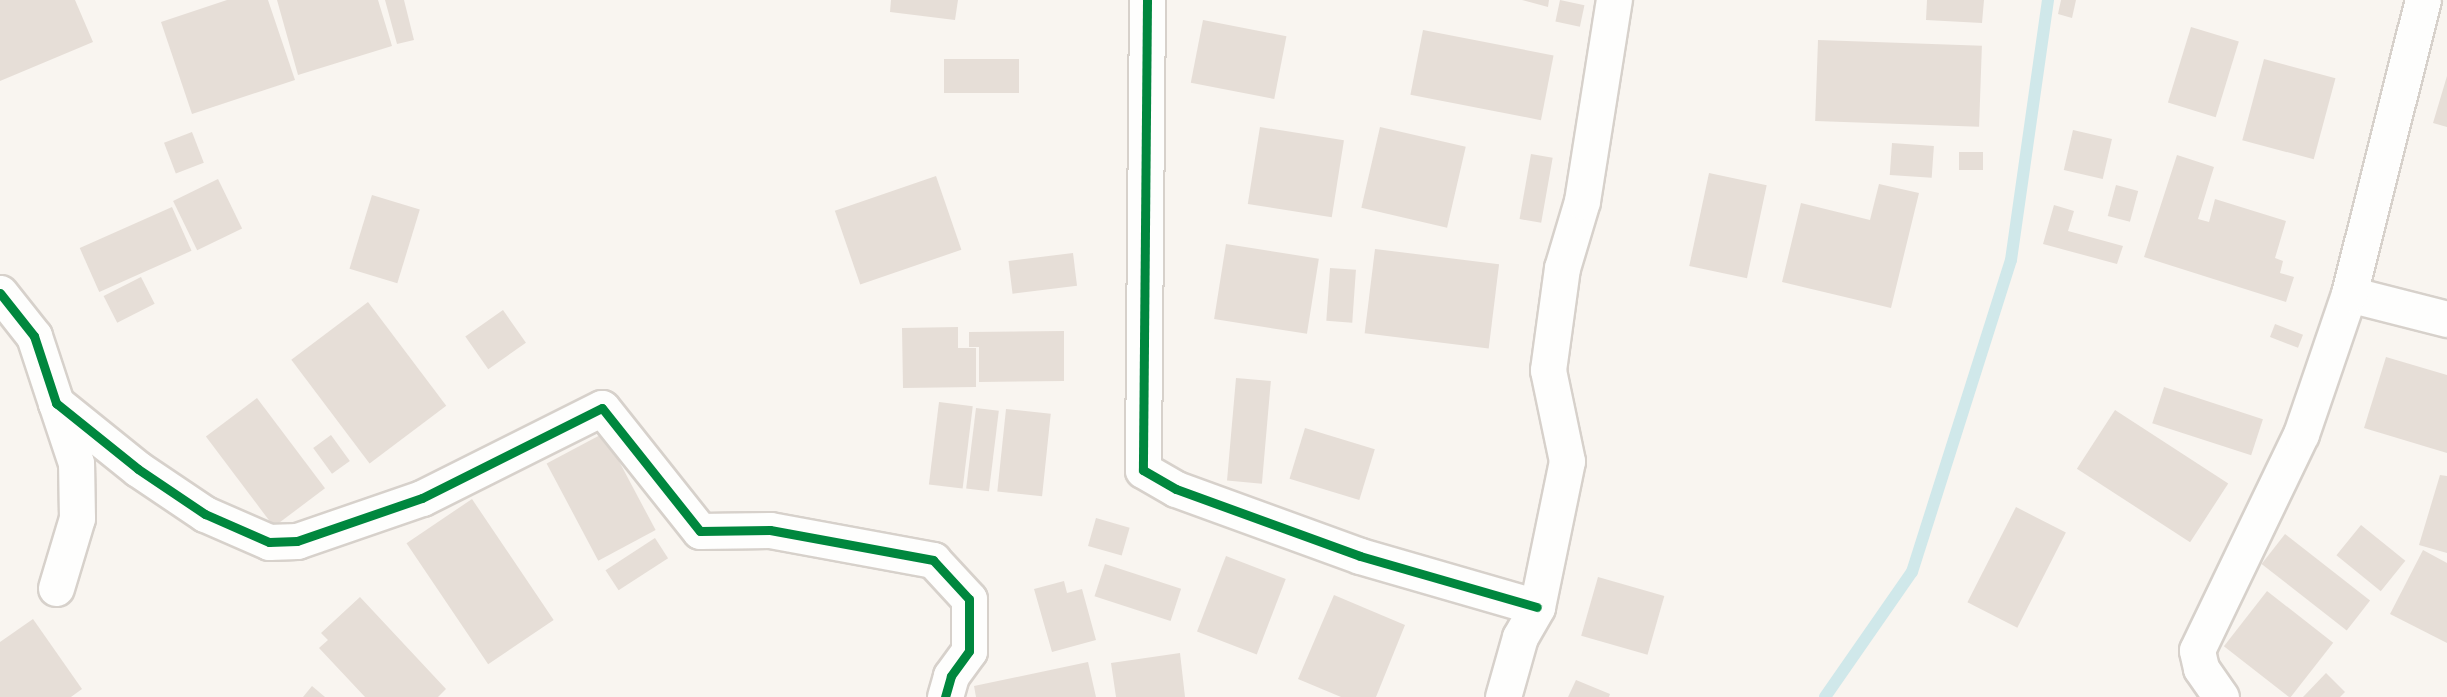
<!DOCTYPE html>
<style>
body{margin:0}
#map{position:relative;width:2447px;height:697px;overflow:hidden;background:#f9f5f0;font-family:Karla,sans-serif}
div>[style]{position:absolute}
.stream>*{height:12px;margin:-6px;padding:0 6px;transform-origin:6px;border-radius:6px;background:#d0e8ea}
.building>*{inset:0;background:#e6ded7;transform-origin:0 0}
.roads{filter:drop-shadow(2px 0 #d7d1cb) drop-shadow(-2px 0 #d7d1cb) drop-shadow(0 2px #d7d1cb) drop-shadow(0 -2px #d7d1cb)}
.street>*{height:35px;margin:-17.5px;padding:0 17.5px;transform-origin:17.5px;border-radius:17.5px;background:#fefefd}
.cycleway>*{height:9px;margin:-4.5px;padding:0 4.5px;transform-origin:4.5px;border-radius:4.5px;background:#00873e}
span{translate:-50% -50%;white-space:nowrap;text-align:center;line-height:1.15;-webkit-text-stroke:5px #fffaf3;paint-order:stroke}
</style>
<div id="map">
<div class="stream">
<i style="left:1825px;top:697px;width:152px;rotate:-55.2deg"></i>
<i style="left:1912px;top:572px;width:327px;rotate:-72.4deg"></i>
<i style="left:2011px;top:260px;width:263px;rotate:-81.9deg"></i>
</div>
<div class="building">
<i style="clip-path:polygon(0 0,75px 0,93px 42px,0 81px)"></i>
<i style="clip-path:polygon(227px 0,268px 0,295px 80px,192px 114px,161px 22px)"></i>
<i style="clip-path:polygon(277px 0,378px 0,392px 46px,298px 75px)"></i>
<i style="clip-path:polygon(385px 0,404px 0,414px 40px,397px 44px)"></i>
<i style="clip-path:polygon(891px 0,958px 0,955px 20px,890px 12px)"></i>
<i style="clip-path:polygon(1522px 0,1549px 0,1548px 7px)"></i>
<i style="left:1560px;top:0;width:25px;height:22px;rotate:12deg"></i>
<i style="clip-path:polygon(1927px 0,1984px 0,1982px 23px,1926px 20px)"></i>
<i style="clip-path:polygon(2061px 0,2076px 0,2072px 18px,2058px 14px)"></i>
<i style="left:1203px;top:20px;width:85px;height:64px;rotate:11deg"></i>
<i style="left:2191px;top:27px;width:50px;height:79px;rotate:17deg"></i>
<i style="left:1423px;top:30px;width:133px;height:66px;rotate:11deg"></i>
<i style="left:1818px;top:40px;width:164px;height:81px;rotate:2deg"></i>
<i style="left:944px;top:59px;width:75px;height:34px"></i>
<i style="left:2264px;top:59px;width:74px;height:84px;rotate:15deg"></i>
<i style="clip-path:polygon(2447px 76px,2447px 127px,2433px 123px)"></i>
<i style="left:1260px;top:127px;width:85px;height:78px;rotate:9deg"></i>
<i style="left:1380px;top:127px;width:88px;height:83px;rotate:13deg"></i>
<i style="left:2073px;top:130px;width:40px;height:41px;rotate:13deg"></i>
<i style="left:192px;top:132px;width:33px;height:30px;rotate:69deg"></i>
<i style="left:1892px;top:143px;width:42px;height:32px;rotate:4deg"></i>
<i style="left:1983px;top:152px;width:18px;height:24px;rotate:90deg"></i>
<i style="left:1531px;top:154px;width:22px;height:66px;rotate:10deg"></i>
<i style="clip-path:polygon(2177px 155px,2214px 167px,2198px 219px,2209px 222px,2215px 199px,2286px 221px,2275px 258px,2283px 261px,2280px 273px,2294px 277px,2286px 302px,2144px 257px)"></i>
<i style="left:1709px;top:173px;width:59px;height:95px;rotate:12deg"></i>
<i style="left:936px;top:176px;width:78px;height:107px;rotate:71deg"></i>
<i style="left:218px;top:179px;width:55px;height:50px;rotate:64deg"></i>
<i style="clip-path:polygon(1879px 184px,1919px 193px,1891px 308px,1782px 282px,1801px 203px,1870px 220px)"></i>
<i style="left:2116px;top:185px;width:23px;height:32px;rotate:15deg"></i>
<i style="left:372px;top:195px;width:50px;height:77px;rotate:17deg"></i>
<i style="clip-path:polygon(2054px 205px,2074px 211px,2068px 231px,2123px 246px,2117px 264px,2043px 244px)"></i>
<i style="left:172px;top:207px;width:48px;height:101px;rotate:66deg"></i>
<i style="left:1226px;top:244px;width:94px;height:76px;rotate:9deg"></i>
<i style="left:1375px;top:249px;width:125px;height:85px;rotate:7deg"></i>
<i style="left:1073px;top:253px;width:33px;height:65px;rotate:83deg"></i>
<i style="left:1330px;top:268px;width:26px;height:53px;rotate:4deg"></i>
<i style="left:141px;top:277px;width:30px;height:42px;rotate:63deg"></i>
<i style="left:368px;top:302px;width:130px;height:96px;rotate:53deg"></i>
<i style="left:503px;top:310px;width:40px;height:46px;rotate:55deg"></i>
<i style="left:2275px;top:324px;width:30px;height:14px;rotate:21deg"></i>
<i style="clip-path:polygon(958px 327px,958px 348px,976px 348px,976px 387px,903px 388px,902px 328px)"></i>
<i style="clip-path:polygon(1064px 331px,1064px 381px,979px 382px,979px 347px,969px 347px,969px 332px)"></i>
<i style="clip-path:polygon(2386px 357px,2447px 375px,2447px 453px,2364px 428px)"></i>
<i style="left:1236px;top:378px;width:35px;height:103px;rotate:5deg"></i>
<i style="left:2164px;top:387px;width:104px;height:38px;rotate:18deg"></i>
<i style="left:257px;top:398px;width:113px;height:64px;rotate:53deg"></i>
<i style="left:939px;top:402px;width:34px;height:83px;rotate:7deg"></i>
<i style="left:976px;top:408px;width:23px;height:81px;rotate:7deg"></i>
<i style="left:1006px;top:409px;width:45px;height:83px;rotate:6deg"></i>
<i style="left:2115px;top:410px;width:135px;height:70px;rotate:33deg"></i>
<i style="left:1305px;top:428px;width:73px;height:53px;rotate:17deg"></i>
<i style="left:604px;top:433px;width:110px;height:65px;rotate:62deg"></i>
<i style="left:331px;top:435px;width:32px;height:22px;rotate:54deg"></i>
<i style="clip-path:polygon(2440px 475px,2447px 476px,2447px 553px,2419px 545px)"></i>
<i style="left:472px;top:499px;width:146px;height:79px;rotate:56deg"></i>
<i style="left:2016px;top:507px;width:56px;height:107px;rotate:27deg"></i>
<i style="left:1096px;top:518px;width:35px;height:29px;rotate:16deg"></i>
<i style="left:2361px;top:525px;width:57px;height:39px;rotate:39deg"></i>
<i style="left:2285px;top:534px;width:108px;height:38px;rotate:38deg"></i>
<i style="left:655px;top:538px;width:24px;height:59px;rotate:57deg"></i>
<i style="clip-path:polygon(2423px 550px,2447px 563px,2447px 643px,2390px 614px)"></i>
<i style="left:1226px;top:556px;width:64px;height:81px;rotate:21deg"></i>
<i style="left:1105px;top:564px;width:80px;height:34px;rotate:18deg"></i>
<i style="left:1598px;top:577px;width:69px;height:61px;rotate:16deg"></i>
<i style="clip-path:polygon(1064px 581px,1067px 593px,1082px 589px,1096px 640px,1052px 652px,1034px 589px)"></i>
<i style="left:2267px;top:591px;width:84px;height:70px;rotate:38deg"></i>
<i style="clip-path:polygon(1334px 595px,1405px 625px,1376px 697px,1341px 697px,1298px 679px)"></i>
<i style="clip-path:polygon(360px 597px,446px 689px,438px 697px,365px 697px,319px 648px,328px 640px,321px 633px)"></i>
<i style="clip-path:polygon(33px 619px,82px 689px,71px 697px,0 697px,0 642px)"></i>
<i style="clip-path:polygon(1180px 653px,1185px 697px,1116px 697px,1111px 663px)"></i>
<i style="clip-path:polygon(1088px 662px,1096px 697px,976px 697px,974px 686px)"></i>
<i style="clip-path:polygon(2326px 673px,2345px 692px,2340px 697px,2303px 697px)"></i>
<i style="clip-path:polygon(1576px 680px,1610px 694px,1609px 697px,1568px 697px)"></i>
<i style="clip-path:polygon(312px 686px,325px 697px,303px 697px)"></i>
</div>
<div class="roads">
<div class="street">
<i style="left:1147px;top:0;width:470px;rotate:90.5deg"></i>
<i style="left:1143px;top:470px;width:38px;rotate:30deg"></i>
<i style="left:1176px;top:489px;width:196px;rotate:20deg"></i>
<i style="left:1360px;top:556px;width:184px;rotate:16.1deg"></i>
<i style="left:0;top:293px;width:55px;rotate:51.7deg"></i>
<i style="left:34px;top:336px;width:71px;rotate:71.8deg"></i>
<i style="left:56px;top:403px;width:105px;rotate:38.8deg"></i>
<i style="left:138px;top:469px;width:81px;rotate:33.9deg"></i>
<i style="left:205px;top:514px;width:70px;rotate:23.6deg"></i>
<i style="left:269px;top:542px;width:28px;rotate:-2deg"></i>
<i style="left:297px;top:541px;width:132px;rotate:-19deg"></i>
<i style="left:422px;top:498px;width:201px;rotate:-26.6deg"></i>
<i style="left:602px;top:408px;width:157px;rotate:51.5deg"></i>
<i style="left:700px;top:531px;width:70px;rotate:-0.8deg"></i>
<i style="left:770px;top:530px;width:166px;rotate:10.4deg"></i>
<i style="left:933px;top:560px;width:53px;rotate:47.3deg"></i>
<i style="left:969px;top:599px;width:52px;rotate:90deg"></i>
<i style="left:969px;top:651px;width:31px;rotate:126deg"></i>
<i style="left:951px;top:676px;width:22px;rotate:106deg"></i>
<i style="left:2349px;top:294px;width:101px;rotate:14.3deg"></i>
<i style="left:56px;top:588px;width:73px;rotate:-73.3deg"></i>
<i style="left:77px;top:518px;width:55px;rotate:-91deg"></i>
<i style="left:76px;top:463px;width:63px;rotate:-108.4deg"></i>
<i style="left:1503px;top:697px;width:62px;rotate:-74.2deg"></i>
<i style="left:1520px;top:637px;width:34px;rotate:-60deg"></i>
<i style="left:1537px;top:607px;width:149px;rotate:-78.4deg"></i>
<i style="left:1567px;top:461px;width:93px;rotate:-101.8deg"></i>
<i style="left:1548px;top:370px;width:103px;rotate:-82.2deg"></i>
<i style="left:1562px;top:268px;width:70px;rotate:-73.4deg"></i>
<i style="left:1582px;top:201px;width:204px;rotate:-81deg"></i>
<i style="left:2221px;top:697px;width:35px;rotate:-125deg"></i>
<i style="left:2201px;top:668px;width:18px;rotate:-103deg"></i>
<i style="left:2197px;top:650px;width:240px;rotate:-64.3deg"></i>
<i style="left:2301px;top:434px;width:148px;rotate:-71.1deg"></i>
<i style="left:2349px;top:294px;width:303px;rotate:-75.9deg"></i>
</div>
</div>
<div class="cycleway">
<i style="left:1147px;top:0;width:470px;rotate:90.5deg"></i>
<i style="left:1143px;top:470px;width:38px;rotate:30deg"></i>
<i style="left:1176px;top:489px;width:196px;rotate:20deg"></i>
<i style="left:1360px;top:556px;width:184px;rotate:16.1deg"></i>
<i style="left:0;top:293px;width:55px;rotate:51.7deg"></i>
<i style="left:34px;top:336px;width:71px;rotate:71.8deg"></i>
<i style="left:56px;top:403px;width:105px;rotate:38.8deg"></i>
<i style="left:138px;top:469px;width:81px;rotate:33.9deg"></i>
<i style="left:205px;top:514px;width:70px;rotate:23.6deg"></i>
<i style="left:269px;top:542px;width:28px;rotate:-2deg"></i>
<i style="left:297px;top:541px;width:132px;rotate:-19deg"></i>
<i style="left:422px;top:498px;width:201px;rotate:-26.6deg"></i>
<i style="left:602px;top:408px;width:157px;rotate:51.5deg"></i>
<i style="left:700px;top:531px;width:70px;rotate:-0.8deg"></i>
<i style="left:770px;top:530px;width:166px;rotate:10.4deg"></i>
<i style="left:933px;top:560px;width:53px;rotate:47.3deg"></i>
<i style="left:969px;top:599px;width:52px;rotate:90deg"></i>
<i style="left:969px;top:651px;width:31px;rotate:126deg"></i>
<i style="left:951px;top:676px;width:22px;rotate:106deg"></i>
</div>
</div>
